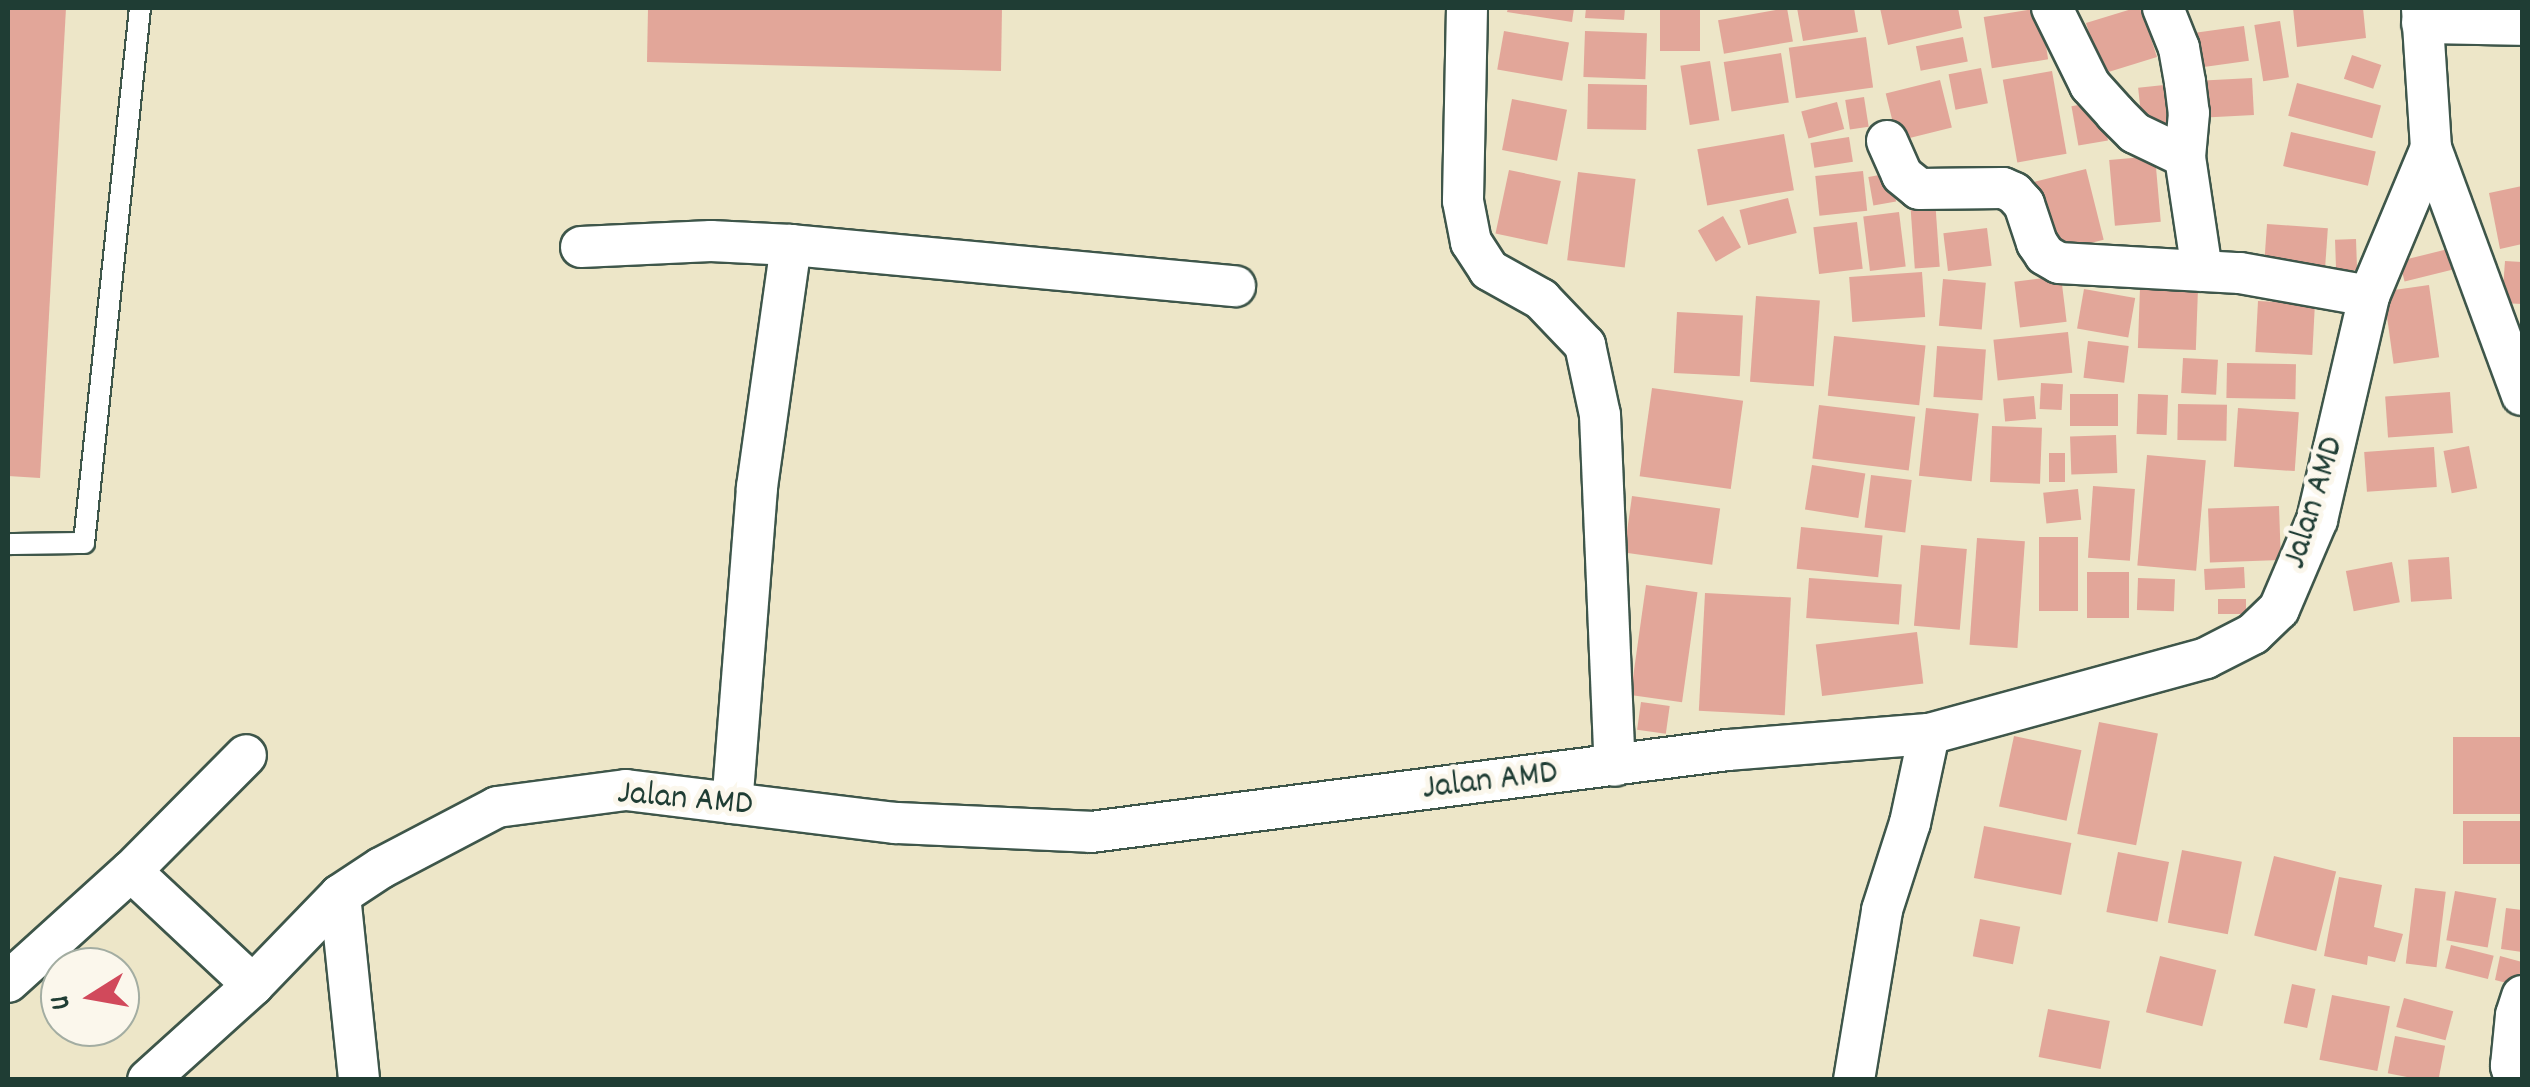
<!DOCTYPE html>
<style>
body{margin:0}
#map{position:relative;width:2530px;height:1087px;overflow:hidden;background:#ede6c8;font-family:Dekko,sans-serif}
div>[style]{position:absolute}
.building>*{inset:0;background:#e2a699;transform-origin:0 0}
.roads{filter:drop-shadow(2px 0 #3e564a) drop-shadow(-2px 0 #3e564a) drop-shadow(0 2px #3e564a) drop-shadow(0 -2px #3e564a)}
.lane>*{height:20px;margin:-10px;padding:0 10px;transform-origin:10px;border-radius:10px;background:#fff}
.street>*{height:40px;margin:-20px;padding:0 20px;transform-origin:20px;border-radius:20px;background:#fff}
span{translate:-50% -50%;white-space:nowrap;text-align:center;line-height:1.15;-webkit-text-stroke:10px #fbf7ec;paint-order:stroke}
.street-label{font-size:35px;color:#1f3d34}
.frame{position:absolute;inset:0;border:10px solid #1f3d34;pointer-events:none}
.north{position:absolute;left:40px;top:947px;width:100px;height:100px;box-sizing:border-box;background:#fbf7ec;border:2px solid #a3ada2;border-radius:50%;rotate:259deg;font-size:28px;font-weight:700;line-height:40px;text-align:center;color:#1f3d34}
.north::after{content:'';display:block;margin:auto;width:35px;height:45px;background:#d1495b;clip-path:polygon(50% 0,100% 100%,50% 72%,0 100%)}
</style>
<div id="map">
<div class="building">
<i style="clip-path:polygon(8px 8px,66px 8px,40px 478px,8px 476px)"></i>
<i style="clip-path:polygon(648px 8px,1002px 8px,1001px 71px,647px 62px)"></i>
<i style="clip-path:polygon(1508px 8px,1574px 8px,1572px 22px,1507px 12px)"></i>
<i style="clip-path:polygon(1586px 8px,1625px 8px,1624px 20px,1585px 18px)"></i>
<i style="left:1660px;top:8px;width:40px;height:43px"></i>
<i style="left:1787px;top:8px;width:34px;height:70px;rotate:80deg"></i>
<i style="clip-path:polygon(1797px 8px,1854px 8px,1858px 32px,1803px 41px)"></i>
<i style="clip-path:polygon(1880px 8px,1958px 8px,1962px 28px,1888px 45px)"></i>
<i style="left:2040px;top:8px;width:52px;height:57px;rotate:81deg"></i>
<i style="clip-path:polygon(2135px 8px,2141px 8px,2157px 57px,2102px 74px,2086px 23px)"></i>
<i style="clip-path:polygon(2293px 8px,2363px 8px,2366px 38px,2297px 47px)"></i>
<i style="left:2280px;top:21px;width:57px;height:26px;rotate:81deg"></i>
<i style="left:2244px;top:26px;width:35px;height:51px;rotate:82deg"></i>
<i style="left:1504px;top:31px;width:66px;height:39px;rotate:10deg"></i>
<i style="left:1585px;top:31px;width:62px;height:46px;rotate:2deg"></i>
<i style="left:1866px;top:37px;width:51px;height:78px;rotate:82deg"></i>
<i style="left:1963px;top:37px;width:25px;height:48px;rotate:79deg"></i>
<i style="left:1781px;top:53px;width:50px;height:58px;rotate:81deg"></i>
<i style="left:2352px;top:55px;width:31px;height:25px;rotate:19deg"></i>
<i style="left:1710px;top:61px;width:60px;height:30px;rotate:81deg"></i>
<i style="left:1981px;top:68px;width:36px;height:33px;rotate:79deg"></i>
<i style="left:2052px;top:71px;width:84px;height:50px;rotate:80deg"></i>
<i style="left:2252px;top:78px;width:37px;height:48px;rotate:87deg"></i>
<i style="left:1940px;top:80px;width:49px;height:56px;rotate:76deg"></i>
<i style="left:2297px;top:83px;width:87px;height:34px;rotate:15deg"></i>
<i style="left:1588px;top:84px;width:59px;height:45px;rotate:1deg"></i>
<i style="left:2164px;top:85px;width:38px;height:26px;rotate:84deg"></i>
<i style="left:1864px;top:97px;width:30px;height:19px;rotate:81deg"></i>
<i style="left:1512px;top:99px;width:56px;height:52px;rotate:11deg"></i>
<i style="left:2101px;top:101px;width:40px;height:30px;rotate:80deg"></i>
<i style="left:1837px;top:102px;width:28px;height:37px;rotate:75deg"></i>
<i style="left:2291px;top:132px;width:87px;height:35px;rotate:13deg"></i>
<i style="left:1784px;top:134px;width:57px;height:88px;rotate:80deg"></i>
<i style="left:1849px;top:137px;width:25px;height:39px;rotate:81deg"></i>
<i style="left:2155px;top:156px;width:66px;height:46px;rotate:85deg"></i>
<i style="left:2086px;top:169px;width:73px;height:53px;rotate:76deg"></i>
<i style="left:1509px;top:170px;width:53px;height:65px;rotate:12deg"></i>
<i style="left:1863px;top:171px;width:40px;height:48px;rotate:84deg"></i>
<i style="left:1578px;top:172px;width:58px;height:89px;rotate:7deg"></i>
<i style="left:1891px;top:173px;width:29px;height:23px;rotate:80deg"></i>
<i style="clip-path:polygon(2522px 186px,2522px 244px,2500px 249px,2489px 193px)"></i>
<i style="left:1788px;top:198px;width:36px;height:50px;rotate:76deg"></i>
<i style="left:1935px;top:199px;width:68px;height:25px;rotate:86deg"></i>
<i style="left:1899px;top:212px;width:55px;height:36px;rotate:83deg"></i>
<i style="left:1723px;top:216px;width:36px;height:29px;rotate:60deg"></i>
<i style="left:1857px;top:222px;width:47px;height:44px;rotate:83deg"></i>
<i style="left:2267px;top:224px;width:61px;height:38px;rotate:4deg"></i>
<i style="left:1987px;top:228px;width:38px;height:44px;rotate:83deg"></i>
<i style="left:2356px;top:239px;width:31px;height:21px;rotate:88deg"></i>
<i style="left:2448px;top:249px;width:21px;height:50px;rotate:76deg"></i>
<i style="clip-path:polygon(2505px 261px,2522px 262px,2522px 304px,2502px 303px)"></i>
<i style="left:1922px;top:272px;width:45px;height:73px;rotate:86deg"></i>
<i style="left:2061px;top:276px;width:46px;height:47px;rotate:83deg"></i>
<i style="left:1943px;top:279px;width:43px;height:47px;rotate:5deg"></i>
<i style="left:2429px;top:285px;width:73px;height:46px;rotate:82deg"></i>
<i style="left:2140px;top:287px;width:58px;height:61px;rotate:2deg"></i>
<i style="left:2084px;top:289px;width:52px;height:40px;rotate:10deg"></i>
<i style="left:1756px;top:296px;width:64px;height:86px;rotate:4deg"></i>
<i style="left:2258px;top:301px;width:57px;height:51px;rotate:3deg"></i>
<i style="left:1677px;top:312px;width:66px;height:61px;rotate:3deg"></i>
<i style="left:2068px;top:332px;width:41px;height:75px;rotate:84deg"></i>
<i style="left:1834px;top:336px;width:92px;height:60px;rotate:6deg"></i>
<i style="left:2088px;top:341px;width:41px;height:37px;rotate:7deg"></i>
<i style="left:1937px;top:346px;width:49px;height:51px;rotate:4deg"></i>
<i style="left:2183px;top:358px;width:35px;height:35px;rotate:3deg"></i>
<i style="left:2227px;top:363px;width:69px;height:35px;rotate:1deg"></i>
<i style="left:2041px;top:383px;width:22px;height:26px;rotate:3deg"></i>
<i style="left:1652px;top:388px;width:92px;height:89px;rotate:8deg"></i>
<i style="left:2450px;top:392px;width:41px;height:65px;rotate:86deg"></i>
<i style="left:2070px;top:394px;width:48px;height:32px"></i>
<i style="left:2138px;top:394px;width:30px;height:40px;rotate:2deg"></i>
<i style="left:2034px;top:396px;width:23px;height:31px;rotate:85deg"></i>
<i style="left:2178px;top:404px;width:49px;height:36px;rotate:1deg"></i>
<i style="left:1819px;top:405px;width:97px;height:54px;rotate:7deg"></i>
<i style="left:1926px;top:408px;width:53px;height:68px;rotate:6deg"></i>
<i style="left:2238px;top:408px;width:61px;height:59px;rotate:4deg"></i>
<i style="left:1992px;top:426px;width:50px;height:56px;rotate:2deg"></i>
<i style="left:2116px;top:435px;width:38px;height:46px;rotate:88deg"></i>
<i style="left:2469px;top:446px;width:43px;height:26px;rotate:79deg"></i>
<i style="left:2434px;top:447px;width:40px;height:70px;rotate:86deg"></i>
<i style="left:2049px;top:453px;width:16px;height:29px"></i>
<i style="left:2147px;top:455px;width:59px;height:111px;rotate:5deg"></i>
<i style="left:1812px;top:465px;width:54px;height:45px;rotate:9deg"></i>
<i style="left:1871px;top:475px;width:41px;height:53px;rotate:7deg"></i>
<i style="left:2093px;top:486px;width:42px;height:72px;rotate:4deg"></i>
<i style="left:2078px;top:489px;width:31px;height:35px;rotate:84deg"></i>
<i style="left:1632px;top:496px;width:89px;height:57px;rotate:8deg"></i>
<i style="left:2279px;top:506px;width:54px;height:71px;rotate:88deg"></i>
<i style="left:1801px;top:527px;width:82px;height:42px;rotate:6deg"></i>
<i style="left:2039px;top:537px;width:39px;height:74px"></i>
<i style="left:1977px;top:538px;width:48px;height:107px;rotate:4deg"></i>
<i style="left:1921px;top:545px;width:46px;height:81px;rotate:5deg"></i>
<i style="left:2449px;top:557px;width:42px;height:41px;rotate:86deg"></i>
<i style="left:2392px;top:562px;width:41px;height:47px;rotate:79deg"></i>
<i style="left:2244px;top:567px;width:21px;height:40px;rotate:87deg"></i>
<i style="left:2087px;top:572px;width:42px;height:46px"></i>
<i style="left:1809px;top:578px;width:93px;height:40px;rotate:4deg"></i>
<i style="left:2138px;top:578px;width:37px;height:32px;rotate:2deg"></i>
<i style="left:1646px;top:585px;width:52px;height:111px;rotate:8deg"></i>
<i style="left:1705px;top:593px;width:86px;height:118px;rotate:3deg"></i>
<i style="left:2218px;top:599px;width:28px;height:15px"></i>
<i style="left:1917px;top:632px;width:52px;height:102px;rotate:83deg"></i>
<i style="left:1641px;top:702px;width:29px;height:28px;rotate:8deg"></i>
<i style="left:2099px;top:722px;width:60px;height:114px;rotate:11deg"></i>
<i style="left:2014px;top:736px;width:69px;height:72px;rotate:12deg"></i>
<i style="left:2522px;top:737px;width:77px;height:69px;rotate:90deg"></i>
<i style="left:2522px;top:821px;width:43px;height:59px;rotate:90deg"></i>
<i style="left:1984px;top:826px;width:89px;height:53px;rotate:11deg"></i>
<i style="left:2182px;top:850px;width:61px;height:74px;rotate:11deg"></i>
<i style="left:2118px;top:852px;width:52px;height:61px;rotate:11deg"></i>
<i style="left:2274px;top:856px;width:64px;height:82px;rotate:14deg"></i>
<i style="clip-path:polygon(2339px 877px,2382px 885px,2374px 927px,2403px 934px,2395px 962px,2368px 956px,2367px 965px,2324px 956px)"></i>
<i style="left:2415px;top:888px;width:31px;height:76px;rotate:7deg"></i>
<i style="left:2455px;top:891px;width:42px;height:50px;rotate:10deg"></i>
<i style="clip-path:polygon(2506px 908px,2522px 910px,2522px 952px,2501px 949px)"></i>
<i style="left:1980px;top:919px;width:41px;height:38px;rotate:11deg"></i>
<i style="left:2451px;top:945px;width:44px;height:24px;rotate:14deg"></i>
<i style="left:2160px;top:956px;width:58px;height:58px;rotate:14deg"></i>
<i style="clip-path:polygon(2500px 956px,2522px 962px,2522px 987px,2495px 980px)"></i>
<i style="left:2292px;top:984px;width:24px;height:40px;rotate:12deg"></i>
<i style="left:2332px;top:995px;width:59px;height:66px;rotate:11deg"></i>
<i style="left:2404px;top:998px;width:51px;height:30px;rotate:15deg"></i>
<i style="left:2048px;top:1009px;width:63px;height:49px;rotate:11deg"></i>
<i style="left:2395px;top:1036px;width:51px;height:38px;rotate:11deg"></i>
</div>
<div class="roads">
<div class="lane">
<i style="left:8px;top:544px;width:76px;rotate:-0.8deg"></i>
<i style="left:84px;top:543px;width:538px;rotate:-84.02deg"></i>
</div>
<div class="street">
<i style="left:1467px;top:8px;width:193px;rotate:91.2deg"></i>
<i style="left:1463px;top:201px;width:42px;rotate:79deg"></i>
<i style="left:1471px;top:242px;width:33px;rotate:57deg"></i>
<i style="left:1489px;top:270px;width:60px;rotate:29.1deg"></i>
<i style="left:1541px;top:299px;width:64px;rotate:46.3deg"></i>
<i style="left:1585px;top:345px;width:72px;rotate:77.9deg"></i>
<i style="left:1600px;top:415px;width:351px;rotate:87.6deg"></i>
<i style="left:2052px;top:8px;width:86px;rotate:63.7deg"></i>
<i style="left:2090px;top:85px;width:38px;rotate:48deg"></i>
<i style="left:2115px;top:113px;width:28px;rotate:45deg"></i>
<i style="left:2135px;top:133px;width:55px;rotate:25.6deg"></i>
<i style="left:2163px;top:8px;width:43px;rotate:68.2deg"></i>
<i style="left:2179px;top:48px;width:35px;rotate:80deg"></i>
<i style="left:2185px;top:82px;width:31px;rotate:83deg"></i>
<i style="left:2189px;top:113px;width:44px;rotate:95.2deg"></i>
<i style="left:2185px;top:157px;width:115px;rotate:81.5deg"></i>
<i style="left:2422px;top:23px;width:100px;rotate:1.1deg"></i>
<i style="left:1887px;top:141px;width:37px;rotate:66deg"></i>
<i style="left:1902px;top:175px;width:22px;rotate:39deg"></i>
<i style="left:1919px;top:189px;width:84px;rotate:-0.7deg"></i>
<i style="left:2003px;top:188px;width:12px;rotate:24deg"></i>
<i style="left:2014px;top:193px;width:15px;rotate:48deg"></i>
<i style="left:2024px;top:204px;width:41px;rotate:71.6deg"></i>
<i style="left:2037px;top:243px;width:14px;rotate:56deg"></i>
<i style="left:2045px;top:255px;width:16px;rotate:30deg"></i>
<i style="left:2059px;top:263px;width:181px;rotate:3.2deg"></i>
<i style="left:2240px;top:273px;width:131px;rotate:10.1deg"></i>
<i style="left:2431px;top:148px;width:263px;rotate:69.8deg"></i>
<i style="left:791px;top:245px;width:446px;rotate:5.3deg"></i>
<i style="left:581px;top:247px;width:130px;rotate:-2.6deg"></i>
<i style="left:711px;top:241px;width:80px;rotate:2.9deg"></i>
<i style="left:791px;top:245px;width:245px;rotate:98deg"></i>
<i style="left:757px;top:488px;width:316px;rotate:94.5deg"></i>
<i style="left:131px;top:871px;width:167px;rotate:43.1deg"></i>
<i style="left:340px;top:895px;width:186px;rotate:84.1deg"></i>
<i style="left:8px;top:982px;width:166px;rotate:-42.1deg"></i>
<i style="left:131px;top:871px;width:163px;rotate:-45.2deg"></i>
<i style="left:148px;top:1080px;width:142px;rotate:-42.1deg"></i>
<i style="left:253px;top:985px;width:125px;rotate:-46deg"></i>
<i style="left:340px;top:895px;width:49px;rotate:-33.4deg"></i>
<i style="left:381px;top:868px;width:131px;rotate:-27.7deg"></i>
<i style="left:497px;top:807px;width:130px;rotate:-7.5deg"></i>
<i style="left:626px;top:790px;width:272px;rotate:7deg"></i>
<i style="left:896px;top:823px;width:195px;rotate:2.6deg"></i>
<i style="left:1091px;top:832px;width:642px;rotate:-7.34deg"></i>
<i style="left:1728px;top:750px;width:202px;rotate:-4.6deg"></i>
<i style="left:1929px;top:734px;width:287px;rotate:-15.3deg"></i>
<i style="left:2206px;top:658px;width:53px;rotate:-27.1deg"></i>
<i style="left:2253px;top:634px;width:36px;rotate:-44deg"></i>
<i style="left:2279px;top:609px;width:97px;rotate:-66.9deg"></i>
<i style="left:2317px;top:520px;width:230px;rotate:-76.9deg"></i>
<i style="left:2369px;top:296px;width:160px;rotate:-67.3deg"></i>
<i style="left:2431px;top:148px;width:140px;rotate:-93.7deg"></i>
<i style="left:1854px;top:1080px;width:172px;rotate:-80.6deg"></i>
<i style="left:1882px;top:910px;width:91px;rotate:-72.2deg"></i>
<i style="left:1910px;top:823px;width:91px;rotate:-77.9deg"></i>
<i style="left:2515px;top:1080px;width:15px;rotate:-106deg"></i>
<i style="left:2511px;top:1066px;width:51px;rotate:-84.4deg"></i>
<i style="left:2516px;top:1015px;width:20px;rotate:-72deg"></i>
</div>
</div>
<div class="street-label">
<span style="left:2315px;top:503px;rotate:-73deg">Jalan AMD</span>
<span style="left:1490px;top:782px;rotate:-7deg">Jalan AMD</span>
<span style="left:685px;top:800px;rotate:5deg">Jalan AMD</span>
</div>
<div class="frame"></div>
<div class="north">U</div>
</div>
